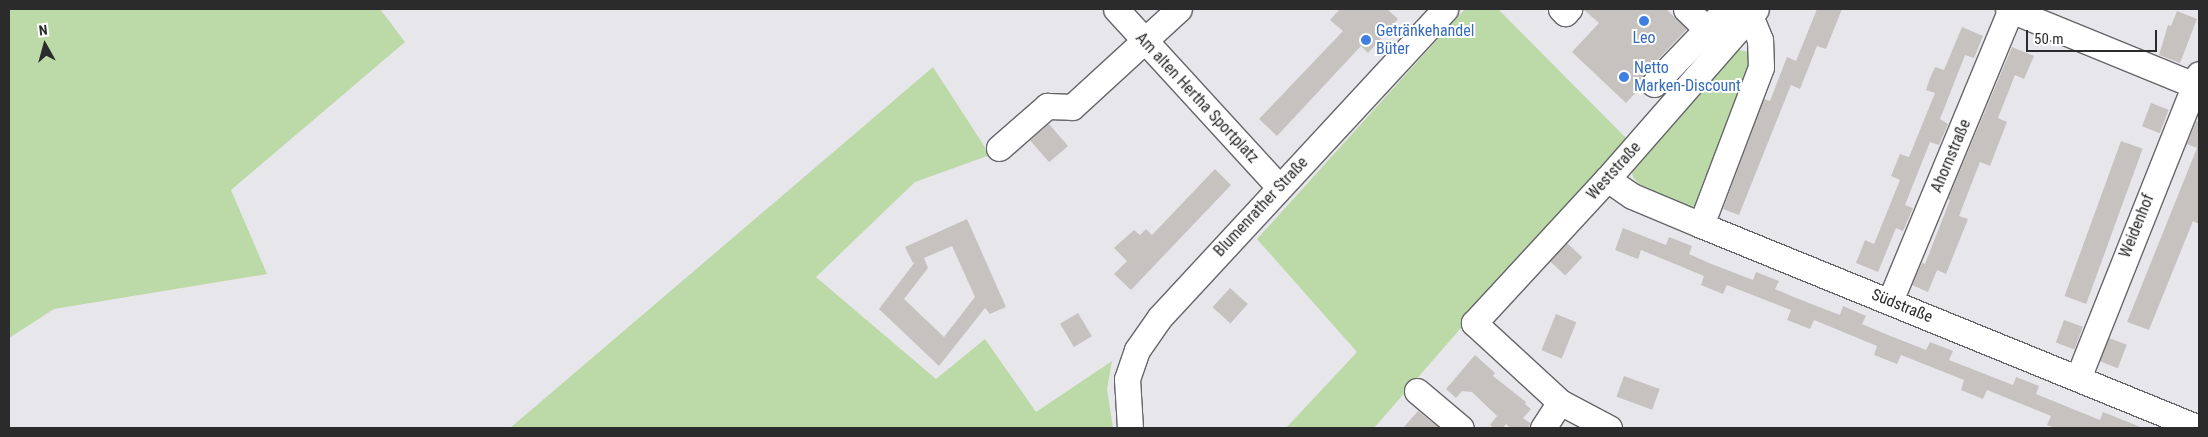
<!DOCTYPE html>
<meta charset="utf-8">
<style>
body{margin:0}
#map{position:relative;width:2208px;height:437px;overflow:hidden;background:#e7e7eb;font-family:"Roboto Condensed",sans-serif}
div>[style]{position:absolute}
.green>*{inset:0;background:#bcd9a8}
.building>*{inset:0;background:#c6c2c0;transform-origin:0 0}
.roads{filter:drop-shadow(1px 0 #66666a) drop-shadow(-1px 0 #66666a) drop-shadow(0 1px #66666a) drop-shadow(0 -1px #66666a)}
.minor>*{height:25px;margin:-12.5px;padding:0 12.5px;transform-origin:12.5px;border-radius:12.5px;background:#fff}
.dots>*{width:14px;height:14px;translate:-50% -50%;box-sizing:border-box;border:2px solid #fff;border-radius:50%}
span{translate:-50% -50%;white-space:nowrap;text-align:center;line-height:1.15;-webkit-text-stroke:4px #fff;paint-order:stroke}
.shop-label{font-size:16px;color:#366cbe}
.left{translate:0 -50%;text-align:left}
.street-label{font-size:16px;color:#2b2b2c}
.frame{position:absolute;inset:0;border:10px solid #2b2b2c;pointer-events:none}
.north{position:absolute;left:20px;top:20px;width:50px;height:50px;-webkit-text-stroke:4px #fff;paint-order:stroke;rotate:353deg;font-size:14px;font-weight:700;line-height:20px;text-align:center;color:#2b2b2c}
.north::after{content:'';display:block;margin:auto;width:18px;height:22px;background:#2b2b2c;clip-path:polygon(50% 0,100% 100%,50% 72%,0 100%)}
.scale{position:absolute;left:2026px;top:30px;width:131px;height:22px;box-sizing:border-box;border:2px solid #2b2b2c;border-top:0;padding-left:6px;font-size:15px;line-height:18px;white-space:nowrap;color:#2b2b2c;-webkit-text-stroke:4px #fff;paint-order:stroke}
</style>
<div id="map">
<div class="green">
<i style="clip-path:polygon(9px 9px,380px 9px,405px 42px,231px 190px,267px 274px,54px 309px,9px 338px)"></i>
<i style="clip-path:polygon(1465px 9px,1498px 9px,1626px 138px,1374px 428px,1286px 428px,1357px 352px,1257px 239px)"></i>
<i style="clip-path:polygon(1733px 49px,1750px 52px,1754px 59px,1696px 205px,1689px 209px,1644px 190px,1633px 177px,1631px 167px)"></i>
<i style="clip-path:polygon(933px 67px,990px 155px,915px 182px,816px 277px,936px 379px,985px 339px,1036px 412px,1112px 361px,1107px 389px,1113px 428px,510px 428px)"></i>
</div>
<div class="building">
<i style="clip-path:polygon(1340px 9px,1387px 9px,1398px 19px,1368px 53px,1361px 46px,1277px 136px,1259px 119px,1343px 31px,1330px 20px)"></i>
<i style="clip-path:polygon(1583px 9px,1666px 9px,1687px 29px,1644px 74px,1640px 88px,1626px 103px,1572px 52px,1599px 23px)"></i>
<i style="clip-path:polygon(1817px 9px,1842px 9px,1826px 49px,1817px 46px,1800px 89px,1791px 85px,1739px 215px,1723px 209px,1764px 99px,1770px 101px,1787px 57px,1796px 61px)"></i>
<i style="clip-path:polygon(2177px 11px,2197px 19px,2180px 63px,2159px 55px,2168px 25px,2171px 26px)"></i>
<i style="clip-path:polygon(1962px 27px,1983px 36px,1974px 58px,1965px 55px,1940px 119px,1948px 124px,1939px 145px,1930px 142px,1905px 205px,1913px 208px,1903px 231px,1896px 228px,1878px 272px,1856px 263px,1865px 240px,1874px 244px,1900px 180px,1891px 176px,1900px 154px,1909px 157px,1935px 93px,1926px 90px,1930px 78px,1935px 67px,1944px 70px)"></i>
<i style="clip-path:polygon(2012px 47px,2034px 56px,2024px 79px,2015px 75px,1998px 118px,2007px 122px,1990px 166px,1980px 162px,1959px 216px,1968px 219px,1946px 274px,1937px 270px,1928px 292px,1912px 285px,1922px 263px,1925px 264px,1950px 200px,1948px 199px)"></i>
<i style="left:2151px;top:103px;width:19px;height:25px;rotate:21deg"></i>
<i style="clip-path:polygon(2196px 121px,2199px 122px,2199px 224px,2193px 221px,2149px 330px,2127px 322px,2197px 148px,2187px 144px)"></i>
<i style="left:1049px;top:124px;width:29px;height:25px;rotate:49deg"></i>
<i style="left:2121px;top:141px;width:23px;height:165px;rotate:20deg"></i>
<i style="clip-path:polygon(1215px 169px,1231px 185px,1131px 290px,1114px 274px,1127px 261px,1114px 248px,1134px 230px,1140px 235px,1146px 229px,1152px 235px)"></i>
<i style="clip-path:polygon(evenodd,967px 219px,1006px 307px,990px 314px,985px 308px,939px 366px,879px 309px,915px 262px,913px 263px,905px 247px,967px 219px,952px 246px,975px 297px,944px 337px,904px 299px,928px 268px,924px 258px,952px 246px)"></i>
<i style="clip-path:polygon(1623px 228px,1666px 245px,1669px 237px,1692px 246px,1689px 254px,1709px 263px,1753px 280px,1756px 272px,1779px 281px,1775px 289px,1796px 298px,1840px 315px,1843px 306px,1866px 316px,1862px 324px,1883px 333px,1926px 350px,1930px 342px,1953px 351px,1949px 360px,2013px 385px,2016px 377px,2039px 386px,2036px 394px,2100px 420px,2103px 412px,2143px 428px,2056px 428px,2047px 425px,2051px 416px,1987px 390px,1983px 399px,1961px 390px,1964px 380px,1901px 355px,1897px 364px,1874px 355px,1877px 346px,1814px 320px,1810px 329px,1787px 320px,1791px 310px,1727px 285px,1723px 294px,1701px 285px,1704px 276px,1641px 250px,1638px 259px,1615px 250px)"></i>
<i style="left:1567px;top:243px;width:21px;height:25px;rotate:43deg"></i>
<i style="left:1230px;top:288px;width:24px;height:26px;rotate:42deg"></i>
<i style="left:1078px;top:313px;width:27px;height:21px;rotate:59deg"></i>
<i style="left:1556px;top:314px;width:22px;height:39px;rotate:22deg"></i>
<i style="left:2064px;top:320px;width:20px;height:24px;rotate:20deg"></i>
<i style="left:2109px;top:338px;width:19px;height:25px;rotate:21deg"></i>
<i style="clip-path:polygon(1475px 355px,1495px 373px,1493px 376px,1526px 402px,1525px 404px,1531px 409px,1523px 418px,1530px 423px,1529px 428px,1510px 428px,1506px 424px,1503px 428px,1494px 428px,1490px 425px,1497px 416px,1472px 392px,1462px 391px,1456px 398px,1446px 389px)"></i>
<i style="left:1624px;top:376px;width:38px;height:22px;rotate:20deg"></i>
<i style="clip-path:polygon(1418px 411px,1439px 428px,1403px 428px)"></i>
</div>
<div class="roads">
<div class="minor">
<i style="left:1116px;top:9px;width:241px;rotate:47.5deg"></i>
<i style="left:1561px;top:9px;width:6px;rotate:45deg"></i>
<i style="left:1565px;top:13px;width:6px;rotate:-45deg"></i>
<i style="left:1686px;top:9px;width:29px;rotate:44deg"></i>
<i style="left:1707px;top:29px;width:28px;rotate:-46deg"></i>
<i style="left:2008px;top:9px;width:206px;rotate:22.2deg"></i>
<i style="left:1654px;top:84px;width:76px;rotate:-46.1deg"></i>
<i style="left:999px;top:148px;width:64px;rotate:-41.2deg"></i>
<i style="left:1047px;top:106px;width:25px;rotate:2deg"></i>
<i style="left:1072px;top:107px;width:145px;rotate:-42.5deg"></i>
<i style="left:1607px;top:179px;width:30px;rotate:34deg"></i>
<i style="left:1632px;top:196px;width:75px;rotate:22.8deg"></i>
<i style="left:1701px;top:225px;width:538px;rotate:22.18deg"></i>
<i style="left:1701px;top:225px;width:169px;rotate:-69.2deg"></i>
<i style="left:1761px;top:67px;width:27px;rotate:-92deg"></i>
<i style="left:1760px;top:40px;width:27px;rotate:-112deg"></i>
<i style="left:1750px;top:15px;width:10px;rotate:-143deg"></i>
<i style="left:1890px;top:301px;width:316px;rotate:-67.5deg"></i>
<i style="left:2078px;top:378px;width:327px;rotate:-68.3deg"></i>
<i style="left:1417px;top:391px;width:57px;rotate:40.1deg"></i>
<i style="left:1130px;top:428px;width:49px;rotate:-93.5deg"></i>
<i style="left:1127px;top:379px;width:31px;rotate:-71deg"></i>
<i style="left:1137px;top:350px;width:40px;rotate:-55.1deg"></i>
<i style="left:1160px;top:317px;width:420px;rotate:-47.2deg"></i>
<i style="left:1543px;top:428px;width:31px;rotate:-57deg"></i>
<i style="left:1609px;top:428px;width:55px;rotate:-152deg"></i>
<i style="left:1560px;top:402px;width:117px;rotate:-137.4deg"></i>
<i style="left:1474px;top:323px;width:196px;rotate:-47.3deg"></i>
<i style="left:1607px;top:179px;width:226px;rotate:-48.8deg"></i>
</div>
</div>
<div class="dots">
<i style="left:1644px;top:21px;background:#3f7fe0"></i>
<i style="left:1366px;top:40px;background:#3f7fe0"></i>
<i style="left:1624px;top:77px;background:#3f7fe0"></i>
</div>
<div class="shop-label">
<span class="left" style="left:1376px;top:40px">Getränkehandel<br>Büter</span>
<span style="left:1644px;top:38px">Leo</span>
<span class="left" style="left:1634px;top:77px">Netto<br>Marken-Discount</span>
</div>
<div class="street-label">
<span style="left:1197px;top:98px;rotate:47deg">Am alten Hertha Sportplatz</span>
<span style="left:1951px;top:156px;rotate:-67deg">Ahornstraße</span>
<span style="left:1614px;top:171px;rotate:-48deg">Weststraße</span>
<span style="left:1261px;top:207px;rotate:-47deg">Blumenrather Straße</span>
<span style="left:2137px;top:226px;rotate:-68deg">Weidenhof</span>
<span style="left:1902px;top:306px;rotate:22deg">Südstraße</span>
</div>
<div class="frame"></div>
<div class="north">N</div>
<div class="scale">50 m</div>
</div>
